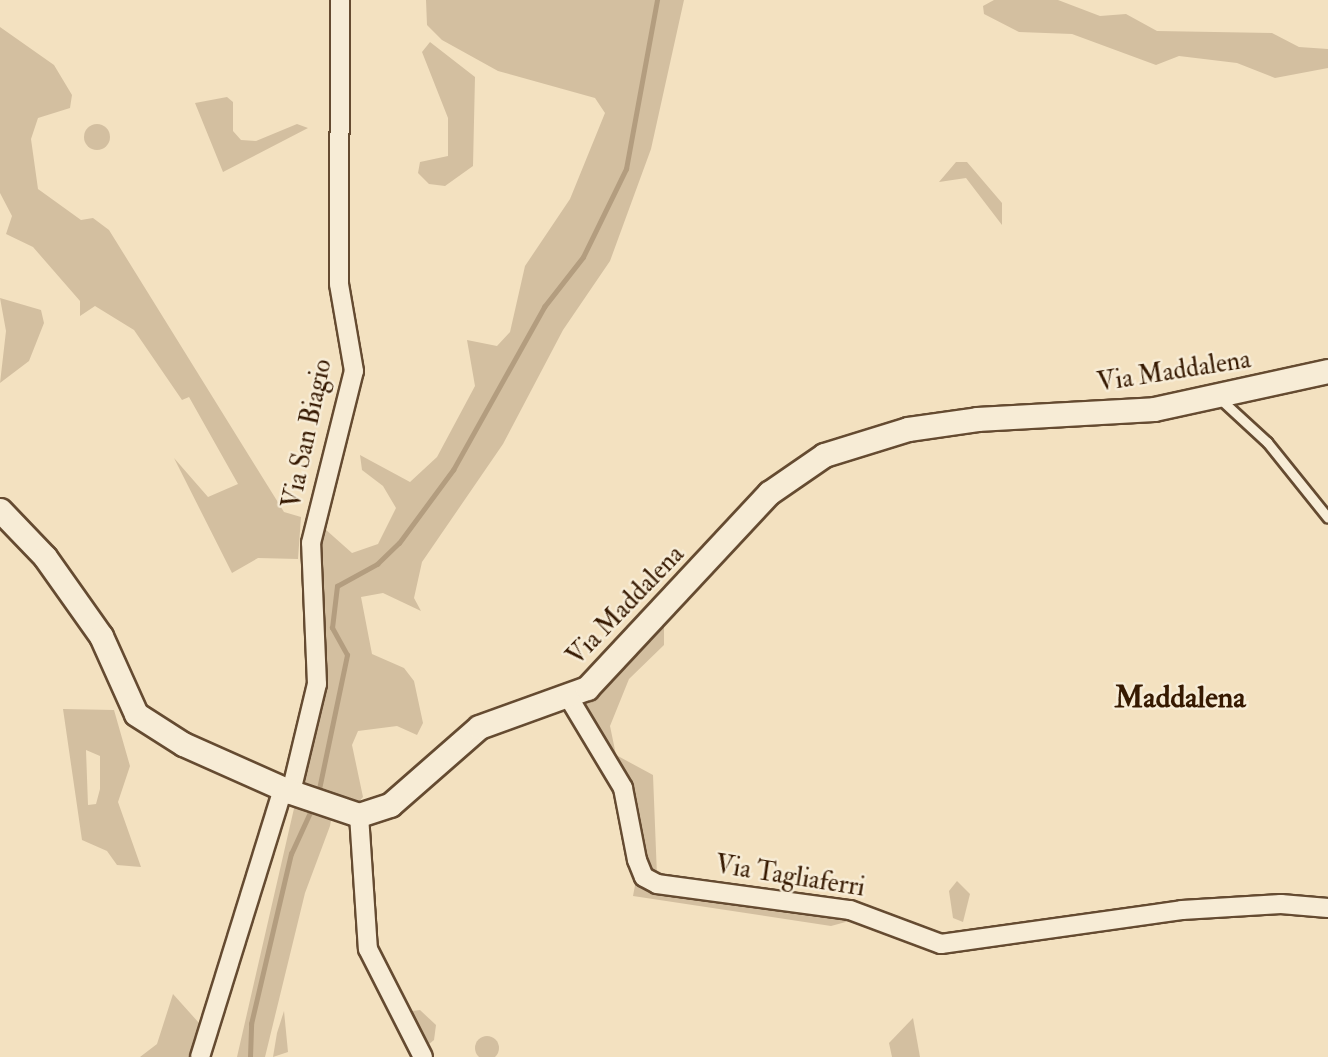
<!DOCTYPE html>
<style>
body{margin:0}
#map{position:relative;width:1328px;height:1057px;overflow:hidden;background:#f3e1c0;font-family:"IM FELL Double Pica",serif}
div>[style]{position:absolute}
.green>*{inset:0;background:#d3bfa0}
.round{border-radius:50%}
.stream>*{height:4.5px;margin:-2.25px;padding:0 2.25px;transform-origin:2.25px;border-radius:2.25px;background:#b39d7f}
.roads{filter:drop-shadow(2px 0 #654b31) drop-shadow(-2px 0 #654b31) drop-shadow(0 2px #654b31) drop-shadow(0 -2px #654b31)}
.service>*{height:9px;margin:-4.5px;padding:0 4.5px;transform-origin:4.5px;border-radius:4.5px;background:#f7ecd6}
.minor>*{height:18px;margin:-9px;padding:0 9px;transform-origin:9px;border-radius:9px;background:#f7ecd6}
.tertiary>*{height:23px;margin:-11.5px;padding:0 11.5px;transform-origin:11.5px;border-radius:11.5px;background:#f7ecd6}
span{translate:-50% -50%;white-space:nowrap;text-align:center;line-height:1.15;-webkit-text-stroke:5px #f7ecd6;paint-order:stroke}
.street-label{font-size:26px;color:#361901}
.quarter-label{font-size:30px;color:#361901;font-weight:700}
</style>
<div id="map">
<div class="green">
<i style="clip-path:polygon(426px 0,684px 0,651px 149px,610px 261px,563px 330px,503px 444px,422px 562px,414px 598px,421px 611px,383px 593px,361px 597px,372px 654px,404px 668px,414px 681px,423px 723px,417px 735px,397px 726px,358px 731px,352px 745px,363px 797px,358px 803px,329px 799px,297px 781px,316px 708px,316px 521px,352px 553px,378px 544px,396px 508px,383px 486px,362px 470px,360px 455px,410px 482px,437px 457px,475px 386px,467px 340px,497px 346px,510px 332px,525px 266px,570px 199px,605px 113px,595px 98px,498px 71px,442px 40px,427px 25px)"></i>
<i style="clip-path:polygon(994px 0,1058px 0,1100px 16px,1126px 14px,1157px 31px,1272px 33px,1299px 47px,1328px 49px,1328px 68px,1275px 78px,1237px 63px,1179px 56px,1156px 65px,1072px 34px,1019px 32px,984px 14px,983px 6px)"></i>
<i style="clip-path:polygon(0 27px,54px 65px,72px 95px,70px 108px,38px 118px,31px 139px,38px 189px,81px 220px,93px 218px,109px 230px,284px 512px,301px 517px,298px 559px,258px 558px,232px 573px,174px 458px,208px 497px,238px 484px,189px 397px,182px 400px,134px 330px,95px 306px,80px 316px,80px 301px,33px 247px,6px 234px,12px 216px,0 193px)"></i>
<i style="clip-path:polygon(430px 42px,475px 77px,473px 166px,445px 186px,429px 184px,418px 173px,420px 162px,448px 156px,448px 118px,422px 52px)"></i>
<i style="clip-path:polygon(227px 97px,233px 102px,233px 131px,241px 140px,256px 141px,297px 124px,308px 128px,223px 172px,195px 103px)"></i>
<i class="round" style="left:84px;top:124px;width:26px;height:26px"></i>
<i style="clip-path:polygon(956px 162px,967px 162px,1002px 203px,1002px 225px,966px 178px,939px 182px)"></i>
<i style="clip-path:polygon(0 298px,41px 310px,44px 323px,29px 361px,0 383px,6px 331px)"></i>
<i style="clip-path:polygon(664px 614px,664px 645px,629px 679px,610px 726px,616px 755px,653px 775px,657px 876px,644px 872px,625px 786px,574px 703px)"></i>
<i style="clip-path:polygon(evenodd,63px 709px,114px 710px,130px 766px,118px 802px,141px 867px,117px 865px,107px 851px,82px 840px,63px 709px,86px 750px,100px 756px,100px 789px,96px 804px,88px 805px,86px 750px)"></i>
<i style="clip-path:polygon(295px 804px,332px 815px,330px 826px,305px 893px,265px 1057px,237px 1057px)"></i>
<i style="clip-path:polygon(636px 880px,834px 911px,853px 920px,831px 926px,633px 896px)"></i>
<i style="clip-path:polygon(957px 881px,970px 894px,963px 922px,953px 918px,949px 891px)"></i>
<i style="clip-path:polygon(173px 994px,199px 1023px,193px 1057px,140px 1057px,157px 1044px)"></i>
<i style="clip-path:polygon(420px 1010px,436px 1025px,434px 1040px,423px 1049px,405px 1012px)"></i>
<i style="clip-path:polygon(284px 1011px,288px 1052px,273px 1057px,277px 1033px)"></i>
<i style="clip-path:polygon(913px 1018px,920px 1057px,892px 1057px,889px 1043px)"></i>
<i class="round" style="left:475px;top:1036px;width:24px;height:24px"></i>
</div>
<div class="stream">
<i style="left:318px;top:794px;width:142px;rotate:-78.2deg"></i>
<i style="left:347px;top:655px;width:31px;rotate:-119deg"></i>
<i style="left:332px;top:628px;width:42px;rotate:-83.2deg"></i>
<i style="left:337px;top:586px;width:46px;rotate:-28.8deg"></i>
<i style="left:377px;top:564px;width:30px;rotate:-44deg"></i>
<i style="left:399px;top:543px;width:91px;rotate:-53.5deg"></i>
<i style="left:453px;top:470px;width:187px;rotate:-60.8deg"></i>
<i style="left:544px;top:307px;width:63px;rotate:-52deg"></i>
<i style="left:583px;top:257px;width:98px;rotate:-64deg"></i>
<i style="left:626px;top:169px;width:172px;rotate:-79.6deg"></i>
<i style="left:250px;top:1057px;width:33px;rotate:-88deg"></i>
<i style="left:251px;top:1024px;width:175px;rotate:-76.8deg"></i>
<i style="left:291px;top:854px;width:53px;rotate:-65.4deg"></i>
</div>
<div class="roads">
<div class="service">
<i style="left:1218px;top:397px;width:67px;rotate:42.6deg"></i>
<i style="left:1267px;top:442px;width:97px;rotate:51.2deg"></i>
</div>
<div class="minor">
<i style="left:569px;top:698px;width:105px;rotate:59deg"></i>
<i style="left:623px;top:788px;width:73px;rotate:79deg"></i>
<i style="left:637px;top:860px;width:18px;rotate:68deg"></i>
<i style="left:644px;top:877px;width:15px;rotate:28deg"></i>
<i style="left:657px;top:884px;width:195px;rotate:7.7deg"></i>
<i style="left:850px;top:910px;width:97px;rotate:20.5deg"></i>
<i style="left:941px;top:944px;width:243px;rotate:-8deg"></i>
<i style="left:1182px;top:910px;width:99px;rotate:-3.5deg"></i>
<i style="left:1281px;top:904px;width:47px;rotate:4.9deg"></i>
<i style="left:291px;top:792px;width:111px;rotate:-76.5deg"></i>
<i style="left:317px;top:684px;width:141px;rotate:-92.4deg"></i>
<i style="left:311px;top:543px;width:177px;rotate:-76deg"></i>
<i style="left:354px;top:371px;width:88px;rotate:-99.8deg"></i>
<i style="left:339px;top:284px;width:284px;rotate:-89.8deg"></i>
<i style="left:359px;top:815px;width:134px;rotate:86.2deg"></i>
<i style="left:368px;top:949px;width:121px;rotate:63deg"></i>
<i style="left:200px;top:1057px;width:281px;rotate:-72.8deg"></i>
</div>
<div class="tertiary">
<i style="left:0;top:510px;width:65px;rotate:46.2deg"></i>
<i style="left:45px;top:557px;width:97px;rotate:54.7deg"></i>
<i style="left:101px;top:636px;width:85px;rotate:65.8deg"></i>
<i style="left:136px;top:714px;width:56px;rotate:32.6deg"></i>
<i style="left:183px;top:744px;width:118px;rotate:24deg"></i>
<i style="left:291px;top:792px;width:72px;rotate:18.7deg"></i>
<i style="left:359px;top:815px;width:33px;rotate:-18deg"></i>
<i style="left:390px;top:805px;width:118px;rotate:-41.2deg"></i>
<i style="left:479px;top:727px;width:115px;rotate:-19.9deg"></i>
<i style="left:587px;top:688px;width:267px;rotate:-47deg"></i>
<i style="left:769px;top:493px;width:67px;rotate:-34.6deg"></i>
<i style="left:824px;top:455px;width:88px;rotate:-17.2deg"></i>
<i style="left:908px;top:429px;width:70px;rotate:-8.2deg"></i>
<i style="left:977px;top:419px;width:177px;rotate:-3.2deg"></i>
<i style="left:1154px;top:409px;width:178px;rotate:-12.3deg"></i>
</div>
</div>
<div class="street-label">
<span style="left:1174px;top:372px;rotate:-9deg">Via Maddalena</span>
<span style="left:308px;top:434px;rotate:-78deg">Via San Biagio</span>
<span style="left:626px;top:606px;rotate:-46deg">Via Maddalena</span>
<span style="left:790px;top:877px;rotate:9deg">Via Tagliaferri</span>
</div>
<div class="quarter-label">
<span style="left:1180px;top:698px">Maddalena</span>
</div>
</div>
